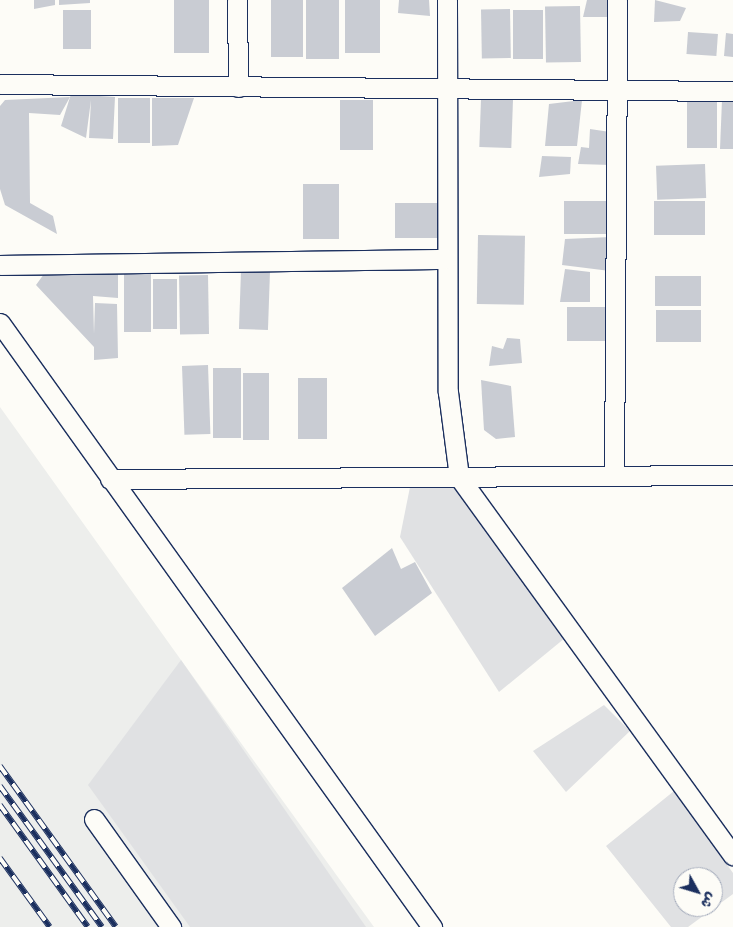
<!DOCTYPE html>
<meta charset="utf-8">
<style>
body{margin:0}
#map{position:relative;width:733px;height:927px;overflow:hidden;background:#fdfcf7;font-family:"Shantell Sans","Playpen Sans Arabic",sans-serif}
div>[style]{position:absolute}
.built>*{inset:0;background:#edeeec}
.green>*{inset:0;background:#e0e1e3}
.building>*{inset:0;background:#c9ccd3;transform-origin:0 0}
.roads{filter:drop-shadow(1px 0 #1b2f5e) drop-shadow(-1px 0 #1b2f5e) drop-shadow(0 1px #1b2f5e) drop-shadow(0 -1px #1b2f5e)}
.minor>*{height:19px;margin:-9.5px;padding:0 9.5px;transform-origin:9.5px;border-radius:9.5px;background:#fdfcf7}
.rail>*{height:5.5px;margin-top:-2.75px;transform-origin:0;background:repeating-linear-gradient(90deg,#fdfcf7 0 11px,#1b2f5e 0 22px);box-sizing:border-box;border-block:1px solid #1b2f5e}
span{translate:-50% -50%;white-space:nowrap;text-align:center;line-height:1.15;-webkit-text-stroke:4px #fdfcf7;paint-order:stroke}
.north{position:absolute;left:673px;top:867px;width:50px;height:50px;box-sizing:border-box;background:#fdfcf7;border:1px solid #a3aaba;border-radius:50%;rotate:129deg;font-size:14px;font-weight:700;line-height:20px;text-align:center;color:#1b2f5e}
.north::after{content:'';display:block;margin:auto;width:18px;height:22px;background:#1b2f5e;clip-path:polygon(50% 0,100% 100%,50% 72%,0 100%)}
</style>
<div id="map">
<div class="built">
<i style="clip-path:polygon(0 407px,181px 660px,374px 927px,0 927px)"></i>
</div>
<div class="green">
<i style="clip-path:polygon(410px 487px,455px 488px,565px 638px,499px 692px,400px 537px)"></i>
<i style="clip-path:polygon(181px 660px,366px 927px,190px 927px,88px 785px)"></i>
<i style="clip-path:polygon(604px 705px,630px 731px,566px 792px,533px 751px)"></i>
<i style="clip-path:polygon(evenodd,674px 791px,733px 873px,733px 894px,688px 927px,671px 927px,606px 846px,674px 791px,683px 877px,713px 877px,713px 907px,683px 907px,683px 877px)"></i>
</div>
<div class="building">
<i style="clip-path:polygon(34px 0,55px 0,55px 5px,34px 9px)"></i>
<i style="clip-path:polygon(59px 0,90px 0,90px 3px,59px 5px)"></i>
<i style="left:174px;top:0;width:35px;height:53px"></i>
<i style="left:271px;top:0;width:32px;height:57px"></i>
<i style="left:306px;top:0;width:33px;height:59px"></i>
<i style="left:345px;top:0;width:35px;height:53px"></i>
<i style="clip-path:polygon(399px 0,429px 0,430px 16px,398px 13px)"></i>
<i style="clip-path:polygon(587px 0,609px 0,612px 17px,583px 17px)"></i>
<i style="clip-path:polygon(655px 0,686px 8px,680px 21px,654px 22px)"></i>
<i style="left:580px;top:6px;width:56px;height:35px;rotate:89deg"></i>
<i style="left:510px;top:9px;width:49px;height:29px;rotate:89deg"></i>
<i style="left:63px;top:10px;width:28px;height:39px"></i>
<i style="left:513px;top:10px;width:30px;height:49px"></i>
<i style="left:688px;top:32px;width:30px;height:22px;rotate:4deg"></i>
<i style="clip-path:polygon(726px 33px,733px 34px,733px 57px,724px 56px)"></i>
<i style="clip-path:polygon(71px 94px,115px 97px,113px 139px,89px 138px,91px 100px,86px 138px,61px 126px)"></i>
<i style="clip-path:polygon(70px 97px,60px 115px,29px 113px,30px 203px,53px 216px,57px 234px,5px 205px,0 189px,0 106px,5px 100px)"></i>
<i style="left:118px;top:98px;width:32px;height:45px"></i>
<i style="clip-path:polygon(152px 98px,194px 98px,178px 145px,152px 146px)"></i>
<i style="left:481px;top:99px;width:32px;height:48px;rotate:2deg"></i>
<i style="left:340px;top:100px;width:33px;height:50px"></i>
<i style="clip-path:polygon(582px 100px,577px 146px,545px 146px,549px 104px)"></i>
<i style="clip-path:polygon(722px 100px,733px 100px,733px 149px,720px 149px)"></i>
<i style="left:687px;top:102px;width:30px;height:46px"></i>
<i style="clip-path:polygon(590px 129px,610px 132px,611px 165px,578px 164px,581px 147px,589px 148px)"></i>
<i style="clip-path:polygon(542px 156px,571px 157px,570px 174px,539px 177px)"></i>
<i style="left:705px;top:164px;width:34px;height:49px;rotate:88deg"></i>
<i style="left:303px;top:184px;width:36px;height:55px"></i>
<i style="left:564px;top:201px;width:45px;height:33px"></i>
<i style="left:705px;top:201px;width:34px;height:51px;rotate:90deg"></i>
<i style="left:395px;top:203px;width:46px;height:35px"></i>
<i style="left:478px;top:235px;width:47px;height:69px;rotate:1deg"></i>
<i style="clip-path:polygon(611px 237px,610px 271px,562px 265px,565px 239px)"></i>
<i style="clip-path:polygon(49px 267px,118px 269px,118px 298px,93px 296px,94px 334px,95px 303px,117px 304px,118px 358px,94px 360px,94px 347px,36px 285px)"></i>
<i style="left:124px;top:268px;width:27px;height:64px"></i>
<i style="clip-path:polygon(565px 269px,590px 272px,590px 302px,560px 302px)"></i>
<i style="left:241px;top:271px;width:29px;height:58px;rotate:2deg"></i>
<i style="left:208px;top:275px;width:59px;height:29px;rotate:89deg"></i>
<i style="left:655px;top:276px;width:46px;height:30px"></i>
<i style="left:153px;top:279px;width:24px;height:50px"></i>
<i style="left:567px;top:307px;width:44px;height:34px"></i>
<i style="left:701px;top:310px;width:32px;height:45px;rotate:90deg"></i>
<i style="clip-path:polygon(507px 338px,520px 339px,522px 363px,489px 366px,492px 346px,503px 349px)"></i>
<i style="left:208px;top:365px;width:69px;height:26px;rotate:88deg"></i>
<i style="left:213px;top:368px;width:28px;height:70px"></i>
<i style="left:243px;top:373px;width:26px;height:67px"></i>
<i style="left:298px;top:378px;width:29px;height:61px"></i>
<i style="clip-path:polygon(481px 380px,511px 386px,515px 437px,496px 439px,484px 430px)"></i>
<i style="clip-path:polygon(392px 548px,401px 569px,415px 562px,432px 593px,375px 636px,342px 588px)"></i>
</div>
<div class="roads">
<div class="minor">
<i style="left:237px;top:0;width:87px;rotate:89.3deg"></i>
<i style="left:447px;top:0;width:392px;rotate:89.9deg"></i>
<i style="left:448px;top:392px;width:86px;rotate:82.6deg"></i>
<i style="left:459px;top:477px;width:467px;rotate:54.1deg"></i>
<i style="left:0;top:84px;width:733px;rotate:0.55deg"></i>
<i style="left:0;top:265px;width:446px;rotate:-0.8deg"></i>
<i style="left:0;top:323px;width:743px;rotate:54.43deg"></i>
<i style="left:614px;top:476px;width:476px;rotate:-89.6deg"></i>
<i style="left:110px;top:479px;width:623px;rotate:-0.37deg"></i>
<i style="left:94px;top:819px;width:133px;rotate:54.5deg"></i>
</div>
</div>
<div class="rail">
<i style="left:0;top:766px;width:198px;rotate:54.2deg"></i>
<i style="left:0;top:786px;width:174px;rotate:54.1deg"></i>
<i style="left:0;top:805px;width:150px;rotate:54.2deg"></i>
<i style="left:0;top:858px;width:85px;rotate:54.1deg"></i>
</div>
<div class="north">ش</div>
</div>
